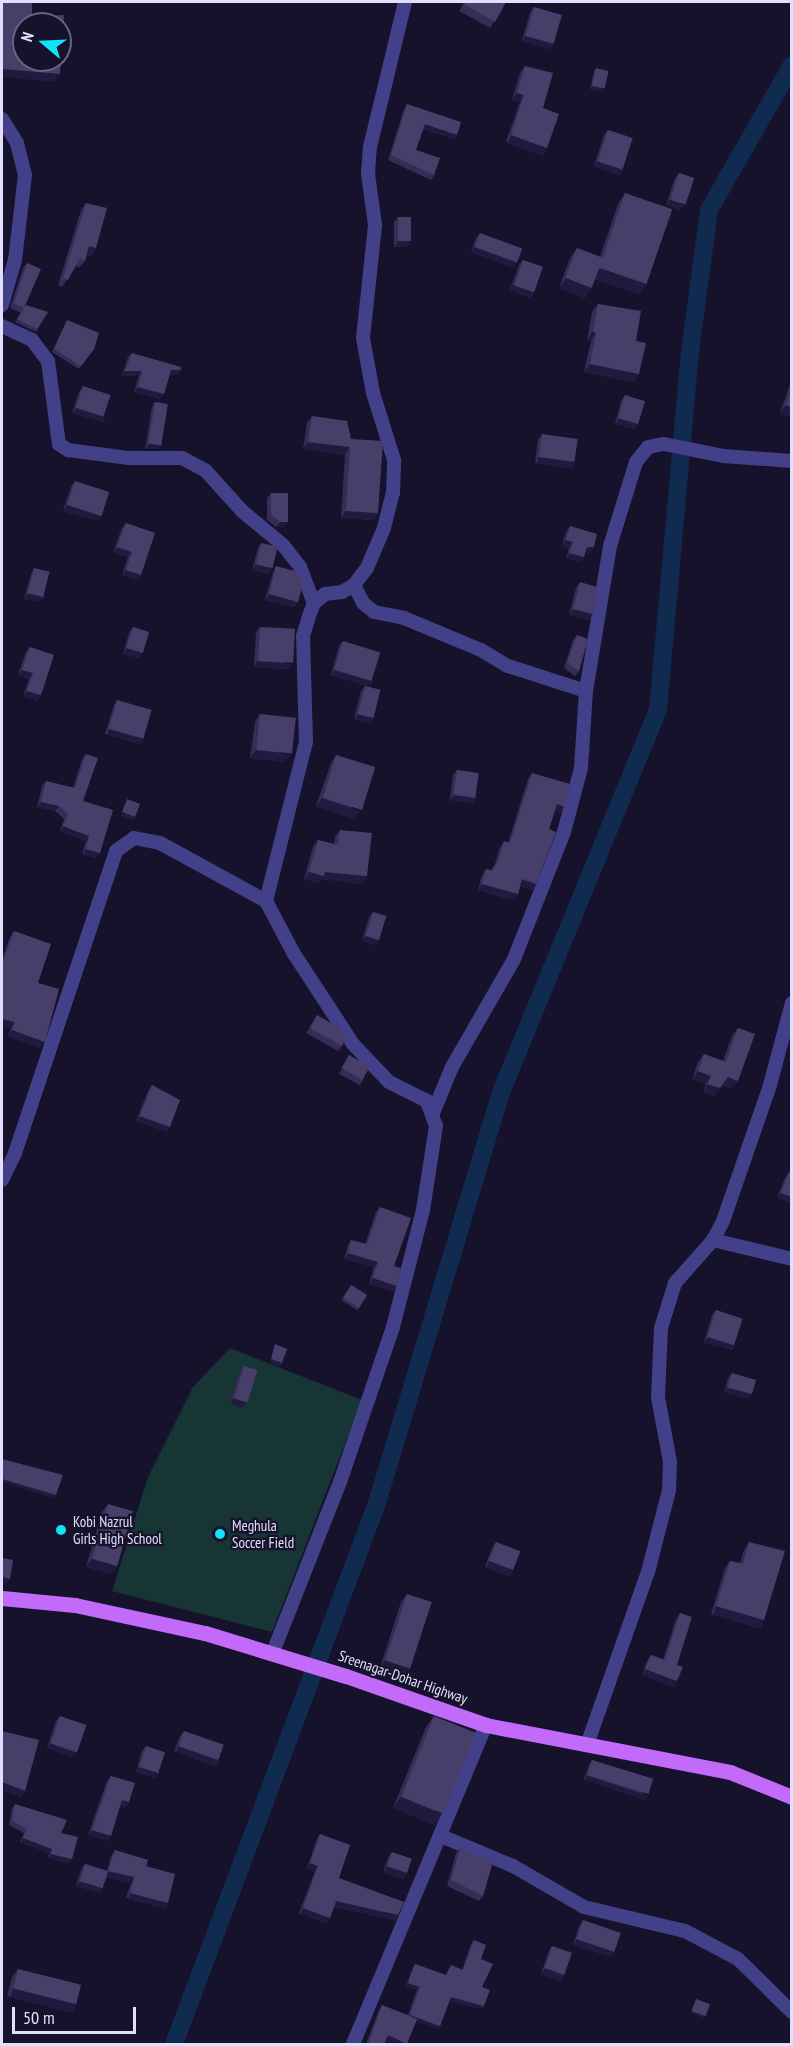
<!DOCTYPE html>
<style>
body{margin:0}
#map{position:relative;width:793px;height:2046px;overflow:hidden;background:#17122b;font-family:"PT Sans Narrow",sans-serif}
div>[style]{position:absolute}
.green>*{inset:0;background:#163534}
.canal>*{height:18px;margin:-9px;padding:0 9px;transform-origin:9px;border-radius:9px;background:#112a50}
.street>*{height:14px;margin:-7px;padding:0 7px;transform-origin:7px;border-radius:7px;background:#424088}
.primary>*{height:15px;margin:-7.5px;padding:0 7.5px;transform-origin:7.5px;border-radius:7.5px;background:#c26af9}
.wall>*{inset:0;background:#352c58;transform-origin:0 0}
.shaded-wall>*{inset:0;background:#211a3f;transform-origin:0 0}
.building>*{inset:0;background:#473f6a;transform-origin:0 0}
.dots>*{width:16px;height:16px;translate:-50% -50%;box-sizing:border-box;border:3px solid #17122b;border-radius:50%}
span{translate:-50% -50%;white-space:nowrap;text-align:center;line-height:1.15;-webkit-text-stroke:4.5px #17122b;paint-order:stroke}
.poi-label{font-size:15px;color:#e1defe}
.left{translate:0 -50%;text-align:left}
.street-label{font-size:15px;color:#e1defe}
.frame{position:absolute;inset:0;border:3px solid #e1defe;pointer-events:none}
.north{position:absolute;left:12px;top:12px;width:60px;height:60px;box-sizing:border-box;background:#17122b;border:2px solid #68647f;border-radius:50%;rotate:289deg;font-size:16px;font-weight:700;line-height:24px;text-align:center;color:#e1defe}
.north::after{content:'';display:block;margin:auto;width:21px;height:27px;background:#12e1f6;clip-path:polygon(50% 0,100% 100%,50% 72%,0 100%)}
.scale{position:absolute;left:12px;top:2007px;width:124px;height:27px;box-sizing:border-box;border:3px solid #e1defe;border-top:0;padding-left:8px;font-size:18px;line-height:21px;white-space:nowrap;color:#e1defe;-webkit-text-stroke:4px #17122b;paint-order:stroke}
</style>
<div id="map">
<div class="green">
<i style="clip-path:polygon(230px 1348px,362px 1400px,272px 1632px,112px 1591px,148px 1477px,193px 1387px)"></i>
</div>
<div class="canal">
<i style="left:174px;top:2044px;width:578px;rotate:-69.43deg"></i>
<i style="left:377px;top:1503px;width:432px;rotate:-73.2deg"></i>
<i style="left:502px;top:1090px;width:411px;rotate:-67.7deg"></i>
<i style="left:658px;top:710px;width:351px;rotate:-84.9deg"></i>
<i style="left:689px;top:360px;width:151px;rotate:-82.4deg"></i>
<i style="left:709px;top:210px;width:167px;rotate:-60.2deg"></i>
</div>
<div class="street">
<i style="left:2px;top:119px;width:28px;rotate:58deg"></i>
<i style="left:17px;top:143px;width:33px;rotate:76deg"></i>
<i style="left:25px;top:175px;width:86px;rotate:96.7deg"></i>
<i style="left:15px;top:260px;width:47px;rotate:106.1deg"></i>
<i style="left:2px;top:326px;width:33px;rotate:25deg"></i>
<i style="left:32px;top:340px;width:26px;rotate:53deg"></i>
<i style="left:48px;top:361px;width:84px;rotate:82.5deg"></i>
<i style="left:59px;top:444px;width:11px;rotate:34deg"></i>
<i style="left:68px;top:450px;width:62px;rotate:7.5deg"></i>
<i style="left:129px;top:458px;width:53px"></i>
<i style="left:182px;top:458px;width:26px;rotate:28deg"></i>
<i style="left:205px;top:470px;width:55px;rotate:47.9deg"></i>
<i style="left:242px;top:511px;width:53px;rotate:39.7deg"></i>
<i style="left:283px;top:545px;width:28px;rotate:52deg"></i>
<i style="left:300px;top:567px;width:39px;rotate:69deg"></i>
<i style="left:354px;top:585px;width:20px;rotate:63deg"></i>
<i style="left:363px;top:603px;width:14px;rotate:39deg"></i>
<i style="left:374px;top:612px;width:31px;rotate:11deg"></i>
<i style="left:404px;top:618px;width:83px;rotate:22.6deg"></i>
<i style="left:481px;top:650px;width:31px;rotate:31deg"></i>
<i style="left:508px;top:666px;width:82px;rotate:17.8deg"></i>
<i style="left:433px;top:1113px;width:50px;rotate:-67.6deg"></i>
<i style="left:452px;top:1067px;width:125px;rotate:-60.1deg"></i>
<i style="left:514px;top:959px;width:136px;rotate:-68.5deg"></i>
<i style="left:564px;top:832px;width:66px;rotate:-75.1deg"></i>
<i style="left:581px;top:768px;width:77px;rotate:-86.3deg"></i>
<i style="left:586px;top:691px;width:147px;rotate:-80.6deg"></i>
<i style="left:610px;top:546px;width:88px;rotate:-72.8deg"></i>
<i style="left:636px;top:462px;width:19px;rotate:-51deg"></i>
<i style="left:648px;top:447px;width:16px;rotate:-11deg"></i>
<i style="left:664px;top:444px;width:60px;rotate:11.5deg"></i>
<i style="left:723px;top:456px;width:69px;rotate:4.1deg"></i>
<i style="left:2px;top:1180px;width:30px;rotate:-64deg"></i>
<i style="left:15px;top:1153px;width:318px;rotate:-71.5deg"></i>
<i style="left:116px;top:851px;width:22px;rotate:-36deg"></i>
<i style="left:134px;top:838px;width:26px;rotate:11deg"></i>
<i style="left:160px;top:843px;width:121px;rotate:28.7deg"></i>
<i style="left:713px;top:1240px;width:81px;rotate:13.5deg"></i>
<i style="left:273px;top:1652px;width:183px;rotate:-68.5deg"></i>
<i style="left:340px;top:1482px;width:164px;rotate:-71.1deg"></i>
<i style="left:393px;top:1327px;width:121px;rotate:-75.6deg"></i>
<i style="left:423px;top:1210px;width:85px;rotate:-81.2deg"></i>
<i style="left:436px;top:1126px;width:27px;rotate:-110deg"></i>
<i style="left:427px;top:1101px;width:42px;rotate:-153.4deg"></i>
<i style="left:389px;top:1082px;width:52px;rotate:-133.5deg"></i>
<i style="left:353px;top:1044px;width:108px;rotate:-123.2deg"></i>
<i style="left:294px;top:954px;width:60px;rotate:-117.8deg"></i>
<i style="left:266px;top:901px;width:164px;rotate:-75.9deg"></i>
<i style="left:306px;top:742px;width:106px;rotate:-91.6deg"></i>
<i style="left:303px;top:636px;width:21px;rotate:-73deg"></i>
<i style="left:309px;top:616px;width:14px;rotate:-69deg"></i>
<i style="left:314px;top:603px;width:14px;rotate:-39deg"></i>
<i style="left:325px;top:594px;width:17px;rotate:-7deg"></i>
<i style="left:342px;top:592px;width:14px;rotate:-30deg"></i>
<i style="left:354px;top:585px;width:21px;rotate:-53deg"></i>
<i style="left:367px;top:568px;width:43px;rotate:-67deg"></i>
<i style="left:384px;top:528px;width:36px;rotate:-76deg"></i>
<i style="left:393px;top:493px;width:33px;rotate:-88deg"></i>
<i style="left:394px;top:460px;width:70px;rotate:-107.4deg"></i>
<i style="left:373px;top:393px;width:56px;rotate:-100.3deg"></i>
<i style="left:363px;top:338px;width:114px;rotate:-83.9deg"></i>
<i style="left:375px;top:225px;width:51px;rotate:-97.8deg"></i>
<i style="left:368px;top:174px;width:27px;rotate:-86deg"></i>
<i style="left:370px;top:147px;width:149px;rotate:-76.4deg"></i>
<i style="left:588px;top:1742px;width:180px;rotate:-70.6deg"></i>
<i style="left:648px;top:1572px;width:85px;rotate:-75.6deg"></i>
<i style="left:669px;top:1490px;width:28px;rotate:-88deg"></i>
<i style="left:670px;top:1462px;width:66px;rotate:-100.5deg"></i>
<i style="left:658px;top:1397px;width:69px;rotate:-87.5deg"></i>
<i style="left:661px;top:1328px;width:47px;rotate:-72.7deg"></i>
<i style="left:675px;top:1283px;width:57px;rotate:-48.5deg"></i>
<i style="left:713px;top:1240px;width:21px;rotate:-62deg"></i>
<i style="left:723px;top:1221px;width:144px;rotate:-70.9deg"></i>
<i style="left:770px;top:1085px;width:85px;rotate:-75deg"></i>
<i style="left:441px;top:1836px;width:78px;rotate:22.6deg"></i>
<i style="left:513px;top:1866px;width:82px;rotate:30deg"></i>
<i style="left:584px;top:1907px;width:104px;rotate:13.4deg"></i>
<i style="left:685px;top:1931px;width:60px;rotate:27.8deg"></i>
<i style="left:738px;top:1959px;width:76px;rotate:44.5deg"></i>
<i style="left:353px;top:2044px;width:346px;rotate:-67.4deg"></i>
</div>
<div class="primary">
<i style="left:2px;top:1598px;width:73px;rotate:5.5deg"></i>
<i style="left:75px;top:1605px;width:133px;rotate:12.2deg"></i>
<i style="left:205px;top:1633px;width:147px;rotate:17deg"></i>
<i style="left:346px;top:1676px;width:148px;rotate:19.3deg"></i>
<i style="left:486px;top:1725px;width:248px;rotate:10.9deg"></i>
<i style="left:730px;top:1772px;width:67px;rotate:22deg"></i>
</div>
<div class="wall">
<i style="clip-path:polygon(464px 2px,506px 2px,490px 28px,459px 11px)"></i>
<i style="clip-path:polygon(534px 7px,553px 44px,550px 49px,522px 41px,530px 13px)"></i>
<i style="clip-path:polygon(525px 66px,542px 155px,506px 142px,520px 102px,512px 100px,520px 73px)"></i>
<i style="clip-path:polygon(596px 68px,602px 92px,590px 89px,594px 71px)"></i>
<i style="clip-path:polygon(407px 104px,454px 139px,423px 129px,416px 150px,434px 175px,431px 180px,388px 160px,404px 109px)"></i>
<i style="clip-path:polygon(608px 130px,623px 170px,619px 175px,594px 166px,604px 135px)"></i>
<i style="clip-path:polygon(679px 173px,681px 210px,666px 205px,675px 178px)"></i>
<i style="clip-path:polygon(625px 193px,647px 284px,639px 294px,595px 279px,585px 298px,559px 288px,570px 258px,577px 248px,600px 257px,618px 204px)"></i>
<i style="clip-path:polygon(86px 203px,96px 248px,91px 256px,86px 255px,85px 261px,79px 268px,76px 266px,62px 287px,58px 285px,81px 210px)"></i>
<i style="clip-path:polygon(398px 217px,408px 246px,394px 247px,394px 222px)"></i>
<i style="clip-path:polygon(480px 233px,514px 268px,471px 252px,476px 238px)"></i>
<i style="clip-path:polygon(523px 260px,534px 292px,530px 298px,510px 290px,519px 265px)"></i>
<i style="clip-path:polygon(27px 263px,25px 307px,48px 312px,36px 332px,15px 322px,21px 313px,10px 308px,23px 268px)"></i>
<i style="clip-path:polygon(598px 304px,639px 374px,634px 382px,584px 372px,591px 341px,587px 340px,592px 312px)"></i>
<i style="clip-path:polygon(67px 320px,94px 349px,79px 369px,52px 352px)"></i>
<i style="clip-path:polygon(132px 353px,177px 375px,169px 375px,160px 399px,134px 392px,139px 375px,122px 376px,128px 357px)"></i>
<i style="clip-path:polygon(792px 378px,792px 417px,780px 413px)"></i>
<i style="clip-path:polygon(83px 386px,103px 422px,72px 413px,79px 392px)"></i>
<i style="clip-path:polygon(625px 395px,638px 424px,634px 429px,615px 424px,621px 401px)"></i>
<i style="clip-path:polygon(155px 402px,162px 444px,158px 449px,145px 449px,152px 407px)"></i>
<i style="clip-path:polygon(312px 416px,351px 439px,378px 513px,373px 520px,341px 518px,345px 455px,303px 449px,307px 423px)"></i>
<i style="clip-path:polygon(542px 434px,575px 462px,572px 468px,535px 463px,538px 440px)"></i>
<i style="clip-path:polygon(75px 481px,101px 516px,97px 521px,63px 511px,71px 487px)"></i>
<i style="clip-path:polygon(271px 493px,288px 522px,284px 527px,276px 527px,267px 520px,267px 498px)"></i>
<i style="clip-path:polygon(126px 523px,141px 575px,137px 580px,122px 575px,128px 557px,113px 552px,122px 528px)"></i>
<i style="clip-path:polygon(570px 526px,594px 547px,590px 553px,585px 552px,584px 557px,580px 562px,566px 558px,569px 548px,562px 546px,566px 532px)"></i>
<i style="clip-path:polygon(261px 543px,268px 574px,252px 570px,258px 548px)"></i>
<i style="clip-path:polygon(276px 566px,298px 602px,294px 607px,265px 600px,273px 572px)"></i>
<i style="clip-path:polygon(34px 568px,44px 597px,40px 602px,24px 599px,31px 574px)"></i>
<i style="clip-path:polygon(580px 582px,589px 620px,569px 615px,576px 588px)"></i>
<i style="clip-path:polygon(133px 627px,139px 658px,123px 654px,129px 633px)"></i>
<i style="clip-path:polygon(260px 627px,288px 669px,254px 667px,256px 632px)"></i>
<i style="clip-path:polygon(577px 635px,579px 671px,575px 676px,564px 668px,573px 640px)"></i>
<i style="clip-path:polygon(343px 641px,368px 686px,331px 675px,339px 646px)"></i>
<i style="clip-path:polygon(30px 647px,41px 695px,37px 701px,23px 696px,29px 679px,18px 675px,26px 652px)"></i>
<i style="clip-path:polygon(365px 686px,370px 723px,354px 719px,361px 691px)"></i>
<i style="clip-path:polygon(117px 700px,140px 744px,105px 734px,114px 705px)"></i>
<i style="clip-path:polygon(260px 714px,285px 762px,250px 758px,255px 722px)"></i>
<i style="clip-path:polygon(86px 754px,83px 801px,100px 853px,96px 858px,82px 854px,86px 841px,60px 831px,64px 819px,55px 811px,37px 807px,42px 786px,46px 781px,73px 788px,82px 759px)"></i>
<i style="clip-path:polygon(336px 755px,355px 819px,316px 806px,331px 763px)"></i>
<i style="clip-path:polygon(457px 770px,476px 798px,472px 803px,450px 800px,453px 775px)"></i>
<i style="clip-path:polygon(532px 773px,560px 813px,555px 811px,549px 829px,536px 884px,532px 890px,520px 886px,518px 894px,513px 900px,478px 890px,482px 875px,486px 869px,491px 870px,495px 864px,500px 847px,504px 841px,508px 843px,528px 779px)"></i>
<i style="clip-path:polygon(340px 830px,367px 876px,362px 884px,322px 879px,319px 883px,304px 879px,313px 847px,318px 840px,334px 844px,335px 837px)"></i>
<i style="clip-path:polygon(373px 912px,379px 940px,375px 945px,362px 941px,369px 917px)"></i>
<i style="clip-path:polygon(14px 931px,38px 983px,40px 1048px,8px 1036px,11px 1028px,2px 1026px,2px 959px,10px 937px)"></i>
<i style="clip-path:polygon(317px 1015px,342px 1046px,338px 1051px,306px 1033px)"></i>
<i style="clip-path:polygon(738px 1028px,738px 1081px,732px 1089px,722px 1085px,714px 1096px,703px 1092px,706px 1084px,692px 1079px,698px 1062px,704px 1054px,723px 1061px,732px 1036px)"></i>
<i style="clip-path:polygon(349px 1055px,363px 1080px,360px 1085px,339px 1074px)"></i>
<i style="clip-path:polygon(152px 1085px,170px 1127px,167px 1132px,136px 1121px,148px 1091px)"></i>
<i style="clip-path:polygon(789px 1172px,792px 1204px,777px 1198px,785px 1178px)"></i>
<i style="clip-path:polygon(380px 1207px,394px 1266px,397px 1286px,393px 1291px,369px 1284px,374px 1267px,344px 1259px,348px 1245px,351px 1240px,365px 1244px,376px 1212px)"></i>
<i style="left:351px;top:1285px;width:19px;height:18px;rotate:32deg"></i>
<i style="clip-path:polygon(716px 1310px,732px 1350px,704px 1342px,712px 1315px)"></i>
<i style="clip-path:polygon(244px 1366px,243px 1408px,230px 1403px,240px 1371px)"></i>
<i style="clip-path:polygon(732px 1373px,748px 1399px,724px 1392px,728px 1378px)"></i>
<i style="clip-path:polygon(108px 1504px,117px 1566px,111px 1574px,86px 1567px,102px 1512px)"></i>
<i style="clip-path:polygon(496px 1542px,509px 1576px,485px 1567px,492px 1548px)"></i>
<i style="clip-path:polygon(749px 1542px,764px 1620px,759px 1628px,711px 1614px,725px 1568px,730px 1561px,740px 1563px,744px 1550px)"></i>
<i style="clip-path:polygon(407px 1594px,405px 1676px,380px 1668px,401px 1602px)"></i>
<i style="clip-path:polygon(680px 1613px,677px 1665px,674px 1687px,642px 1675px,647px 1661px,651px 1655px,663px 1660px,676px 1619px)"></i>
<i style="clip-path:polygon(60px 1716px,72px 1757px,47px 1748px,56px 1721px)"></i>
<i style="clip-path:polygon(434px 1716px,435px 1825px,393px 1808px,426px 1727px)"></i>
<i style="clip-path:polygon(184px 1731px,219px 1761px,215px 1766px,174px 1751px,180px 1736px)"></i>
<i style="clip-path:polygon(146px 1746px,159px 1773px,155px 1778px,136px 1772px,142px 1751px)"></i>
<i style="clip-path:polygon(592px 1760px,647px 1796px,644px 1800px,584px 1779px,589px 1765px)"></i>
<i style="clip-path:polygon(111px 1776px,129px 1802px,125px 1808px,120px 1806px,107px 1841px,88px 1835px,107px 1781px)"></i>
<i style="clip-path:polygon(15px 1804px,61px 1833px,72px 1859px,69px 1863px,48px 1858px,49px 1853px,20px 1842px,24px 1833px,9px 1825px,12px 1808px)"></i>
<i style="clip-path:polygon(320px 1834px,339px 1878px,395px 1920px,334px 1907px,330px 1918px,326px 1923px,299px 1913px,315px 1871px,307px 1868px,317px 1839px)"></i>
<i style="clip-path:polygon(460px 1848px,483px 1896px,479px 1901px,447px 1886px,456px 1853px)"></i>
<i style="clip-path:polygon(115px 1850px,146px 1866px,164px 1908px,126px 1898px,131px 1883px,107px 1877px,100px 1893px,76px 1886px,81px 1870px,85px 1864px,107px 1871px,111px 1856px)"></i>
<i style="clip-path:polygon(392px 1852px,403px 1879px,383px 1872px,388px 1858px)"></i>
<i style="clip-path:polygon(583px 1920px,611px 1957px,573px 1945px,579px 1926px)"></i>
<i style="clip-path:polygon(474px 1940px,481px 1959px,484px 2006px,482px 2009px,449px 2001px,440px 2026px,438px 2029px,416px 2021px,406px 2044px,395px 2044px,386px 2041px,384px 2044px,366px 2044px,379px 2010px,382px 2005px,408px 2015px,417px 1990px,406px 1986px,413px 1967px,415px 1964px,446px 1975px,451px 1965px,462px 1970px,471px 1944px)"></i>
<i style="clip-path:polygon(552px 1946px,564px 1976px,561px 1981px,541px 1974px,549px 1951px)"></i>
<i style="clip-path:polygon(18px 1969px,71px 2012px,7px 1996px,12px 1977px)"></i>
</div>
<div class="shaded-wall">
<i style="left:525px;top:36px;width:29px;height:6px;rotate:16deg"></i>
<i style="clip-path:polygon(2px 69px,60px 74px,54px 82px,2px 77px)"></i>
<i style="clip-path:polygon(592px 86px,604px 89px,602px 92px,590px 89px)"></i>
<i style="clip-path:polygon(517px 93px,524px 95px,520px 102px,512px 100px)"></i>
<i style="left:425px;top:124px;width:34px;height:5px;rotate:19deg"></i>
<i style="left:511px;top:135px;width:38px;height:9px;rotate:20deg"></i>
<i style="clip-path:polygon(597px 161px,623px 170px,619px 175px,594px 166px)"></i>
<i style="clip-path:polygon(670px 199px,684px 205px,681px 210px,666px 205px)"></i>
<i style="clip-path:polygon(398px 241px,411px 241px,408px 246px,394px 247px)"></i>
<i style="clip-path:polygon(89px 246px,96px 248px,91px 256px,84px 254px)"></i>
<i style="clip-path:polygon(474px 247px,517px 262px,514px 268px,471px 252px)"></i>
<i style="clip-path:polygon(600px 268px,647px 284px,639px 294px,593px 279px)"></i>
<i style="clip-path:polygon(566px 278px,592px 288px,585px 298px,559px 288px)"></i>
<i style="clip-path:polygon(513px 285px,534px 292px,530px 298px,510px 290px)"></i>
<i style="clip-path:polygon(593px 331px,596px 333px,591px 341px,587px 340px)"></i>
<i style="clip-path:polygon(590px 364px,639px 374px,634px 382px,584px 372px)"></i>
<i style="clip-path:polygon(171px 370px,181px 370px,177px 375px,167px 375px)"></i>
<i style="clip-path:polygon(125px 371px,142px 371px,139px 375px,122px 376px)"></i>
<i style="clip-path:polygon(138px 387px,164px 394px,160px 399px,134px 392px)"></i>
<i style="clip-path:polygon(786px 405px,792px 407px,792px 417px,780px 413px)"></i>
<i style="clip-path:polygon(76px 408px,106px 417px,103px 422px,72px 413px)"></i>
<i style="clip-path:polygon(619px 418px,638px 424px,634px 429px,615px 424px)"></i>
<i style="clip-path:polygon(308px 442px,350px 447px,345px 455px,303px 449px)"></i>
<i style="clip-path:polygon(149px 444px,162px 444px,158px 449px,145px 449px)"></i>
<i style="left:538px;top:457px;width:37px;height:7px;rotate:8deg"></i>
<i style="clip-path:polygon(67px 505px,101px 516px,97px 521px,63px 511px)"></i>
<i style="clip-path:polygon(346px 511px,378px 513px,373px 520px,341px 518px)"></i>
<i style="clip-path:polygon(280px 522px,288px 522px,284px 527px,276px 527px)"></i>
<i style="clip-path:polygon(566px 540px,573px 542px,569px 548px,562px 546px)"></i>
<i style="clip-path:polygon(117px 547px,132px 552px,128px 557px,113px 552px)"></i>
<i style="clip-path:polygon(587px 547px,594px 547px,590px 553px,583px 552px)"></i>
<i style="clip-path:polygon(570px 553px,584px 557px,580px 562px,566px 558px)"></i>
<i style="clip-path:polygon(256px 564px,272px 569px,268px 574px,252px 570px)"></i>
<i style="clip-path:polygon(126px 570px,141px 575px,137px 580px,122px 575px)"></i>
<i style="clip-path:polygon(28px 593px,44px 597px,40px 602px,24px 599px)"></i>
<i style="clip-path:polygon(269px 594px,298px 602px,294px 607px,265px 600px)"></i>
<i style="clip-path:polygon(573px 609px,593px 614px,589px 620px,569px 615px)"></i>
<i style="clip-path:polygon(127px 648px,143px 653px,139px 658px,123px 654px)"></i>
<i style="clip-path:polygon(257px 661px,292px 664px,288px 669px,254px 667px)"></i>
<i style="clip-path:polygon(22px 670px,33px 673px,29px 679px,18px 675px)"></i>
<i style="left:334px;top:670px;width:40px;height:6px;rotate:16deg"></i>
<i style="clip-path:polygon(27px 691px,41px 695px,37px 701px,23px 696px)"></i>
<i style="clip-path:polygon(358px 714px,374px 718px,370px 723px,354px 719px)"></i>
<i style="left:109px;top:729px;width:36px;height:6px;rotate:16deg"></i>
<i style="clip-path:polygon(256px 750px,291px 754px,285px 762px,250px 758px)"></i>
<i style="clip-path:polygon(454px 795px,476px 798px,472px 803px,450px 800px)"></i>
<i style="clip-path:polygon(322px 798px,360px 811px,355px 819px,316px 806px)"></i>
<i style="clip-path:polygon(41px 802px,59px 806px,55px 811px,37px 807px)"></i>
<i style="clip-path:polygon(557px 804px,564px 807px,560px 813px,553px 810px)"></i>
<i style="left:122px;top:812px;width:14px;height:4px;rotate:21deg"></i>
<i style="left:63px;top:826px;width:28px;height:6px;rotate:21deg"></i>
<i style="clip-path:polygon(86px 849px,100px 853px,96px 858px,82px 854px)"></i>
<i style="clip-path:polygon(309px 872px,325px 872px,367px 876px,362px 884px,322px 879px,319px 883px,304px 879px)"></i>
<i style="clip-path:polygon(522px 879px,536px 884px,532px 890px,518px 885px)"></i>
<i style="clip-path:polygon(482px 884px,518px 894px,513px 900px,478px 890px)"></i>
<i style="clip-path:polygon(365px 936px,379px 940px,375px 945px,362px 941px)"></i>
<i style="clip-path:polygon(2px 1019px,15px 1022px,11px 1028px,2px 1026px)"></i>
<i style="clip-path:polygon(12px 1030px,45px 1042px,40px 1048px,8px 1036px)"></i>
<i style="clip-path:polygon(698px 1071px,711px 1076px,706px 1084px,692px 1079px)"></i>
<i style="clip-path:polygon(728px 1077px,738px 1081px,732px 1089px,722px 1085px,714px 1096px,703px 1092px,708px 1084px)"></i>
<i style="clip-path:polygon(140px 1116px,170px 1127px,167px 1132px,136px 1121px)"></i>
<i style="clip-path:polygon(781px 1193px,792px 1197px,792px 1204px,777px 1198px)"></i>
<i style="clip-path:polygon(348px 1253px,378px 1262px,374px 1267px,344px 1259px)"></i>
<i style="clip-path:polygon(373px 1278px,397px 1286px,393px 1291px,369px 1284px)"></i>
<i style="clip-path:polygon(708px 1337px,736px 1345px,732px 1350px,704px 1342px)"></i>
<i style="left:271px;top:1359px;width:12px;height:4px;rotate:20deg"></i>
<i style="clip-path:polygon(728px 1387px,752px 1394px,748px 1399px,724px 1392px)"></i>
<i style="clip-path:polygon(234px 1398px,247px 1402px,243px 1408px,230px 1403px)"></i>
<i style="clip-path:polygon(2px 1479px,56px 1495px,54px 1498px,2px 1482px)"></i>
<i style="clip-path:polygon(92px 1559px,117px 1566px,111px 1574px,86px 1567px)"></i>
<i style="left:489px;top:1561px;width:26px;height:7px;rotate:21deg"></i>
<i style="clip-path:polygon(2px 1577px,10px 1579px,6px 1584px,2px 1583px)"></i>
<i style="left:716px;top:1606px;width:50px;height:9px;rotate:16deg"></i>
<i style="clip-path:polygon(385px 1660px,411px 1668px,405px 1676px,380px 1668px)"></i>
<i style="left:645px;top:1669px;width:34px;height:7px;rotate:21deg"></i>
<i style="clip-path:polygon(50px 1743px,76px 1752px,72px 1757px,47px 1748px)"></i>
<i style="left:178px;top:1746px;width:44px;height:6px;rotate:20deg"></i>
<i style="clip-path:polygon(139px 1767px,159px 1773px,155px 1778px,136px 1772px)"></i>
<i style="left:587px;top:1775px;width:64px;height:5px;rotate:19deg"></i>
<i style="clip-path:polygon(2px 1782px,25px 1791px,21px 1798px,2px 1790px)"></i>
<i style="clip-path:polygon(401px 1797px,442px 1814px,435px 1825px,393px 1808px)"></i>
<i style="clip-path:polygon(122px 1800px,129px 1802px,125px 1808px,118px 1805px)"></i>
<i style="clip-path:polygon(92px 1830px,111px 1836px,107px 1841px,88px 1835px)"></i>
<i style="left:23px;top:1838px;width:31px;height:5px;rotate:21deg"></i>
<i style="clip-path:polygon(51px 1854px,72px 1859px,69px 1863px,48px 1858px)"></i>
<i style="clip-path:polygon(310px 1863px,318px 1866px,315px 1871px,307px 1868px)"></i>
<i style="clip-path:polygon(387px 1866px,407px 1873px,403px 1879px,383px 1872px)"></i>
<i style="left:108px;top:1871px;width:27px;height:7px;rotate:13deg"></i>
<i style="clip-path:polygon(80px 1881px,103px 1887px,100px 1893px,76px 1886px)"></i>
<i style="left:130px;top:1893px;width:39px;height:6px;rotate:15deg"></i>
<i style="left:336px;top:1901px;width:64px;height:6px;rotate:13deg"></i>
<i style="left:303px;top:1908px;width:29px;height:6px;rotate:20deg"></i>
<i style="clip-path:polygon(577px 1939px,615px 1952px,611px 1957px,573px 1945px)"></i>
<i style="clip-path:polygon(545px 1968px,564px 1976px,561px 1981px,541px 1974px)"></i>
<i style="clip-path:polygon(408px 1983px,420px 1987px,417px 1990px,406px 1986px)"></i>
<i style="left:13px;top:1988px;width:65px;height:10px;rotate:14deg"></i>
<i style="clip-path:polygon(451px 1997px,484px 2006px,482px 2009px,448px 2001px)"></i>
<i style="clip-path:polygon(692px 2011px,706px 2016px,704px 2018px,690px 2013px)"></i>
<i style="clip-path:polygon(410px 2015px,440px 2026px,438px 2029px,407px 2018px)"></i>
<i style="clip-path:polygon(388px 2035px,407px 2044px,395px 2044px,385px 2040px)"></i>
</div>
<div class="building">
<i style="clip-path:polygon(evenodd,2px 2px,32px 2px,32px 17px,64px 15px,60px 74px,2px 69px,2px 2px,24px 24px,60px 24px,60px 60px,24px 60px,24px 24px)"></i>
<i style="clip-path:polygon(465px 2px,506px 2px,495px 22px,464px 4px)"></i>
<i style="left:534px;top:7px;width:29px;height:30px;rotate:16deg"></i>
<i style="clip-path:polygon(525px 66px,553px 73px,543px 108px,559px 114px,547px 148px,511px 135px,524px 95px,517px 93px)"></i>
<i style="left:596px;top:68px;width:13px;height:18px;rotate:13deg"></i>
<i style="clip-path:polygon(407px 104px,461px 122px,457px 135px,425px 124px,416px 150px,440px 158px,434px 175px,391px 155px)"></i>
<i style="left:608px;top:130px;width:26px;height:33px;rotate:18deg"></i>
<i style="left:679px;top:173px;width:16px;height:28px;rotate:18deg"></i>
<i style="left:625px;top:193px;width:50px;height:79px;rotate:19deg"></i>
<i style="clip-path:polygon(86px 203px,107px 208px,96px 248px,89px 246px,85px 261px,80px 258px,68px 280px,63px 278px)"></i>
<i style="left:398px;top:217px;width:13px;height:24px"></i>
<i style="left:480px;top:233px;width:45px;height:15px;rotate:20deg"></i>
<i style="left:577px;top:248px;width:28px;height:32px;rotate:21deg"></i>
<i style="left:523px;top:260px;width:21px;height:27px;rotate:19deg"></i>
<i style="clip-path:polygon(27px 263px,41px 269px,24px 308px,14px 303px)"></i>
<i style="clip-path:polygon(598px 304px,641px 311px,636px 341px,646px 343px,639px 374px,590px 364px,596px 333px,593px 331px)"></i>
<i style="clip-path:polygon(26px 305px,48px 312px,37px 329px,17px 319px)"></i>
<i style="clip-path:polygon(67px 320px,99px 333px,94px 349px,81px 366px,54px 349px)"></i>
<i style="clip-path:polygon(132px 353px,181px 367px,181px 370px,171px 370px,164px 394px,138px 387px,142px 371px,125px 371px)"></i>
<i style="left:83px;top:386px;width:29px;height:23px;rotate:18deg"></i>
<i style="clip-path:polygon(792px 387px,792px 407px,786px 405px)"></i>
<i style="left:625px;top:395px;width:21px;height:24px;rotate:17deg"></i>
<i style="left:155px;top:402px;width:13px;height:42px;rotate:9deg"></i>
<i style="clip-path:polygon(312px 416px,347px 421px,351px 439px,383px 441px,378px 513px,346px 511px,350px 447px,308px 442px)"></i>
<i style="left:542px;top:434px;width:36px;height:23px;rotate:8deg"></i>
<i style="left:75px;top:481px;width:36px;height:25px;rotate:18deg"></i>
<i style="clip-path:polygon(271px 493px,288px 493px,288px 522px,280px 522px,271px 514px)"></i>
<i style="clip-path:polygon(126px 523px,155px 533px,141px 575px,126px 570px,132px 552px,117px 547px)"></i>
<i style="clip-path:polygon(570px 526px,597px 534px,594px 547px,587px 547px,584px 557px,570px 553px,573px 542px,566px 540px)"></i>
<i style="left:261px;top:543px;width:17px;height:22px;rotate:13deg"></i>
<i style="clip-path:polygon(276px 566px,298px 572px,303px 584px,298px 602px,269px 594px)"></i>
<i style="left:34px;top:568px;width:16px;height:26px;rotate:14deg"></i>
<i style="clip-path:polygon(580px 582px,597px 587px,593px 614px,573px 609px)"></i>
<i style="left:133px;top:627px;width:17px;height:22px;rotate:17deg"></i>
<i style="left:260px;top:627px;width:35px;height:34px;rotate:3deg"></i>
<i style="clip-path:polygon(577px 635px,588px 639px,579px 671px,567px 662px)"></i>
<i style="left:343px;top:641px;width:39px;height:30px;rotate:17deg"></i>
<i style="clip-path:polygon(30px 647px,54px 655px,41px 695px,27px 691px,33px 673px,22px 670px)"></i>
<i style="left:365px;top:686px;width:16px;height:29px;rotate:14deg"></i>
<i style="left:117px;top:700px;width:36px;height:30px;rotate:16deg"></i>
<i style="left:260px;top:714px;width:36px;height:36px;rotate:6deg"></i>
<i style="clip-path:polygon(86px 754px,98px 758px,83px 801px,113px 810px,100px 853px,86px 849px,89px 836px,63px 826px,68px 814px,59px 806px,41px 802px,46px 781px,75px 788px)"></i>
<i style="left:336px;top:755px;width:41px;height:45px;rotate:17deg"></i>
<i style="left:457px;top:770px;width:22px;height:25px;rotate:8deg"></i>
<i style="clip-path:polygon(532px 773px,570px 784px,564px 807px,557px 804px,549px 829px,556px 832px,536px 884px,522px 879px,518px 894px,482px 884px,486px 869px,492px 871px,499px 859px,504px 841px,510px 843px)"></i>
<i style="left:127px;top:799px;width:14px;height:14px;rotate:21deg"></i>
<i style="clip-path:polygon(340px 830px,372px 833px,367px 876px,325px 872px,324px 876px,309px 872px,318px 840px,338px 845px)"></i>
<i style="left:373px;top:912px;width:14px;height:25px;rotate:17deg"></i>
<i style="clip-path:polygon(14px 931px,51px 944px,38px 983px,59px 989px,45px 1042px,12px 1030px,15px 1022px,2px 1019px,2px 964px)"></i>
<i style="clip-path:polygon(317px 1015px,338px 1027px,346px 1038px,342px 1046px,310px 1028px)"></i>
<i style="clip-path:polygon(738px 1028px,755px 1034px,738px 1081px,728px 1077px,720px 1088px,708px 1084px,711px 1076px,698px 1071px,704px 1054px,726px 1062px)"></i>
<i style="left:349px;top:1055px;width:24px;height:15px;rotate:30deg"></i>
<i style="clip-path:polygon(152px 1085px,180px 1100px,170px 1127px,140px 1116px)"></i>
<i style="clip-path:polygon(789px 1172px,792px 1173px,792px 1197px,781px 1193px)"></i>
<i style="clip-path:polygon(380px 1207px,411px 1218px,394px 1266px,401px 1268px,397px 1286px,373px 1278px,378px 1262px,348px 1253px,351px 1240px,367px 1244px)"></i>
<i style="left:351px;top:1285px;width:19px;height:15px;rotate:32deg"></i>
<i style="left:716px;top:1310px;width:28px;height:28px;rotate:18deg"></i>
<i style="clip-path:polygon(275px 1344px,287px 1349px,282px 1363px,271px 1359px)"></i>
<i style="left:244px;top:1366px;width:14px;height:34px;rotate:17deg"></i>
<i style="left:732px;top:1373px;width:25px;height:15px;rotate:16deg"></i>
<i style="clip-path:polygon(2px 1459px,63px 1475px,56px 1495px,2px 1479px)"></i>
<i style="left:108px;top:1504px;width:26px;height:57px;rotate:16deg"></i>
<i style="left:496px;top:1542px;width:26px;height:20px;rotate:21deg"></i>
<i style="clip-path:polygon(749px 1542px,785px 1551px,764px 1620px,716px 1606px,730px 1561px,743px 1564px)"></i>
<i style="clip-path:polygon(2px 1558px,13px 1560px,10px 1579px,2px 1577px)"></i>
<i style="left:407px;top:1594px;width:26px;height:70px;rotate:18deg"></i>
<i style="clip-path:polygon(680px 1613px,692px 1617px,677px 1665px,683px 1667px,677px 1681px,645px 1669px,651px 1655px,665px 1660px)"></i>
<i style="left:60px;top:1716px;width:28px;height:29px;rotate:19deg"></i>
<i style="left:434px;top:1716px;width:45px;height:87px;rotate:22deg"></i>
<i style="clip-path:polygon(2px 1731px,39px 1740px,25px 1791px,2px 1782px)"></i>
<i style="left:184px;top:1731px;width:42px;height:16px;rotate:19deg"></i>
<i style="left:146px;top:1746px;width:20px;height:22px;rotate:18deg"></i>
<i style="left:592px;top:1760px;width:64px;height:16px;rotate:17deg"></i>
<i style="clip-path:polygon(111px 1776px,135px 1783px,129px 1802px,122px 1800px,111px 1836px,92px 1830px)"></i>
<i style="clip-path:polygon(15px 1804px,67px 1820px,61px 1833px,78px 1837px,72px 1859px,51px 1854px,52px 1849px,23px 1838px,27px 1829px,12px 1821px)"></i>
<i style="clip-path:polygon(320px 1834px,350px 1845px,339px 1878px,404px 1902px,398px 1915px,336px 1901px,330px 1918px,303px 1908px,318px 1866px,310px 1863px)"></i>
<i style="clip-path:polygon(460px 1848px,493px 1862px,483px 1896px,451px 1880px)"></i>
<i style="clip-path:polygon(115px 1850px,148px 1860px,146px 1866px,175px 1874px,168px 1903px,130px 1893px,134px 1877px,108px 1871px)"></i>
<i style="left:392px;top:1852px;width:21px;height:15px;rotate:19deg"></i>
<i style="left:85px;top:1864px;width:24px;height:18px;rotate:17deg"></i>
<i style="left:583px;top:1920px;width:40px;height:20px;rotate:19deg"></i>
<i style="clip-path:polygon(474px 1940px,486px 1945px,481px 1959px,493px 1964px,482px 1987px,490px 1990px,484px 2006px,451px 1997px,440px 2026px,410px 2015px,420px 1987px,408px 1983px,415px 1964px,446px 1975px,451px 1965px,463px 1970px)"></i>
<i style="left:552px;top:1946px;width:21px;height:23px;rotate:19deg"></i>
<i style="left:18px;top:1969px;width:65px;height:20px;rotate:14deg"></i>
<i style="left:696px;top:1999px;width:15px;height:13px;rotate:20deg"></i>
<i style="clip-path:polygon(382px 2005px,417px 2019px,407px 2044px,388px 2035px,384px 2044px,368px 2044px)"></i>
</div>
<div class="dots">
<i style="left:61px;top:1530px;background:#12e1f6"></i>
<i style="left:220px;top:1534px;background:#12e1f6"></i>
</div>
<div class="poi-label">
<span class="left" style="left:73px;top:1530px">Kobi Nazrul<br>Girls High School</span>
<span class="left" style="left:232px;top:1534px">Meghula<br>Soccer Field</span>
</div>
<div class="street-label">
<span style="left:403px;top:1677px;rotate:19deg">Sreenagar-Dohar Highway</span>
</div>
<div class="frame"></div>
<div class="north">N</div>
<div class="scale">50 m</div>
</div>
